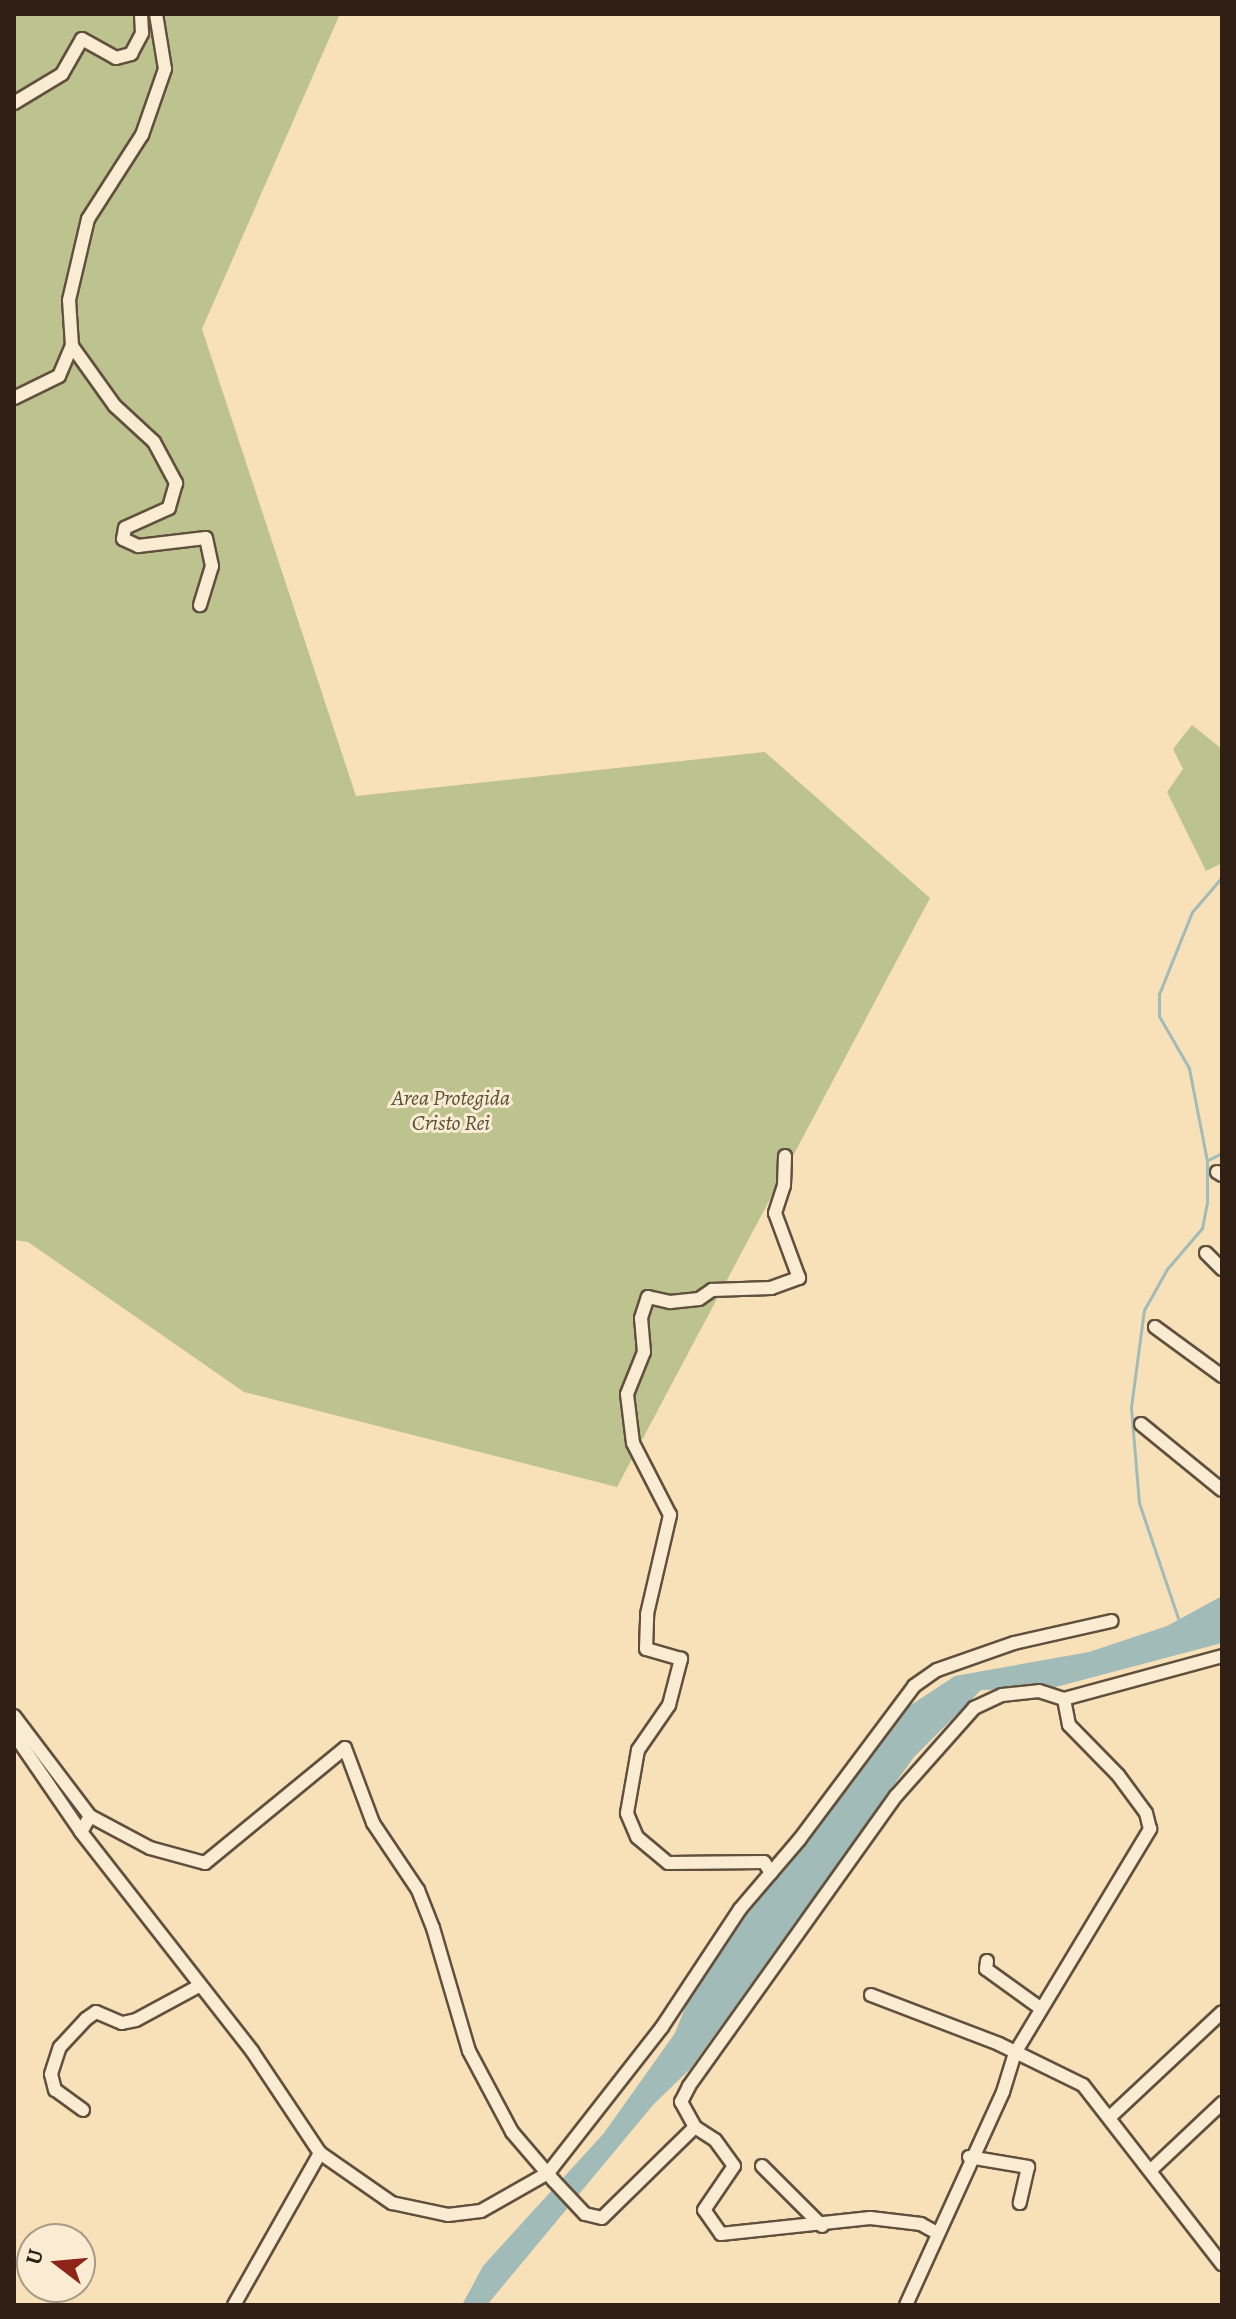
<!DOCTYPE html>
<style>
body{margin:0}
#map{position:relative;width:1236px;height:2319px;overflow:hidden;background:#f8e1b9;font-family:Alegreya,serif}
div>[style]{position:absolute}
.green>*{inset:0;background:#bdc38f}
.water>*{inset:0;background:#a0bbb8}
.stream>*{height:3px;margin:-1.5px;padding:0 1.5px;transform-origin:1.5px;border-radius:1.5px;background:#a0bbb8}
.roads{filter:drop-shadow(2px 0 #62503e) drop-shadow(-2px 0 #62503e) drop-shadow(0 2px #62503e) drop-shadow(0 -2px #62503e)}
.street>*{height:12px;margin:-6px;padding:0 6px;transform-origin:6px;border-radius:6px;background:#faecd2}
span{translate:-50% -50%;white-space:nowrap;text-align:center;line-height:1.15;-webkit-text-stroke:6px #faecd2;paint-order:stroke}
.park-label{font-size:22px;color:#5a503a;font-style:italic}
.frame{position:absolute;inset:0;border:16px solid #301f15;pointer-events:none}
.north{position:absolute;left:16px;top:2223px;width:80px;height:80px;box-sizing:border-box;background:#faecd2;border:2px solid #a99a86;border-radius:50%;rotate:286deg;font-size:22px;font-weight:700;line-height:32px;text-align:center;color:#301f15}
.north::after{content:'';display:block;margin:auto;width:28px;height:36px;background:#8f2418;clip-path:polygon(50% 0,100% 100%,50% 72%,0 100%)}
</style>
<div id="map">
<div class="green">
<i style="clip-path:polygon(14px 14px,340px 14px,202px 329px,356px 796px,765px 752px,930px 898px,617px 1487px,244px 1392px,28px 1242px,14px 1240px)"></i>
<i style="clip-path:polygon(1192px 725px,1222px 749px,1222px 863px,1206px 871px,1167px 792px,1183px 769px,1173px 749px)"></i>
</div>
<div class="water">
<i style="clip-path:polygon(1222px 1596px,1222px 1643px,1052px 1688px,981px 1690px,914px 1757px,690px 2069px,653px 2105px,487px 2305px,462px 2305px,483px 2266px,604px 2133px,675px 2033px,691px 1993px,724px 1940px,897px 1714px,955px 1676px,1089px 1652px,1167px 1626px)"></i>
</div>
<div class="stream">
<i style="left:1208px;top:1160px;width:16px;rotate:-27deg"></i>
<i style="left:1179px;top:1621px;width:125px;rotate:-108.7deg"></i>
<i style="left:1139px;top:1503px;width:96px;rotate:-94.8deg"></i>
<i style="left:1131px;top:1407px;width:98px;rotate:-82.4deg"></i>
<i style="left:1144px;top:1310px;width:47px;rotate:-60.7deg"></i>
<i style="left:1167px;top:1269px;width:54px;rotate:-49.5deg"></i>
<i style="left:1202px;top:1228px;width:25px;rotate:-79deg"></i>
<i style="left:1207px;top:1203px;width:42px;rotate:-90deg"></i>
<i style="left:1207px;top:1161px;width:95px;rotate:-101deg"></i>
<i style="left:1189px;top:1068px;width:60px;rotate:-120deg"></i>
<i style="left:1159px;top:1016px;width:22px;rotate:-90deg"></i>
<i style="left:1159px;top:994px;width:88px;rotate:-68.1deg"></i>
<i style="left:1192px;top:912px;width:46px;rotate:-49.4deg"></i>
</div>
<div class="roads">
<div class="street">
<i style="left:14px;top:103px;width:56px;rotate:-31.1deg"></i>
<i style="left:62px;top:74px;width:40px;rotate:-60.3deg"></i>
<i style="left:82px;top:39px;width:39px;rotate:29deg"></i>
<i style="left:116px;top:58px;width:16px;rotate:-15deg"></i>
<i style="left:131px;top:54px;width:24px;rotate:-62deg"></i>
<i style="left:142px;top:33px;width:19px;rotate:-93deg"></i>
<i style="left:72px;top:346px;width:74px;rotate:54.4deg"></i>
<i style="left:115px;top:406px;width:53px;rotate:42.7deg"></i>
<i style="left:154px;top:442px;width:47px;rotate:61.8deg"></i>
<i style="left:176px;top:483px;width:26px;rotate:106deg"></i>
<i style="left:169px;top:508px;width:48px;rotate:155.6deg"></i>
<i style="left:125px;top:528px;width:11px;rotate:100deg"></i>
<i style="left:123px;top:539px;width:17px;rotate:25deg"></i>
<i style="left:138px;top:546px;width:68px;rotate:-6.7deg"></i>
<i style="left:206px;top:538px;width:29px;rotate:78deg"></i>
<i style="left:212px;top:566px;width:41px;rotate:107.1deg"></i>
<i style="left:14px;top:398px;width:50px;rotate:-26.1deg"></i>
<i style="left:59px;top:376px;width:33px;rotate:-67deg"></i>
<i style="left:72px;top:346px;width:46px;rotate:-93.7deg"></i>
<i style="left:69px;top:300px;width:83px;rotate:-76.8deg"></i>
<i style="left:88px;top:219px;width:100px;rotate:-57.3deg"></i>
<i style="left:142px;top:135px;width:70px;rotate:-70.8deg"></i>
<i style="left:165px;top:69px;width:56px;rotate:-99.3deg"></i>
<i style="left:1217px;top:1172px;width:6px;rotate:31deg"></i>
<i style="left:1206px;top:1253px;width:23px;rotate:45deg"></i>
<i style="left:1155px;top:1327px;width:83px;rotate:36.2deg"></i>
<i style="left:1141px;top:1424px;width:104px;rotate:39.2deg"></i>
<i style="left:14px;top:1716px;width:126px;rotate:52.8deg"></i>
<i style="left:90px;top:1816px;width:68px;rotate:28.1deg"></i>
<i style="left:150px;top:1848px;width:57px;rotate:15.3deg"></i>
<i style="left:205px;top:1863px;width:181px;rotate:-39.4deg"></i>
<i style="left:345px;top:1748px;width:80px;rotate:69.5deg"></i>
<i style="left:373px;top:1823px;width:81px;rotate:56.1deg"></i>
<i style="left:418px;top:1890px;width:41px;rotate:68.5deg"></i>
<i style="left:433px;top:1928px;width:128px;rotate:73.7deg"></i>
<i style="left:469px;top:2051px;width:92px;rotate:62deg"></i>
<i style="left:512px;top:2132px;width:65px;rotate:49.4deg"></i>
<i style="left:554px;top:2181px;width:45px;rotate:46.8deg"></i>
<i style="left:585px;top:2214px;width:17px;rotate:13deg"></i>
<i style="left:602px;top:2218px;width:130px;rotate:-44.4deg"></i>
<i style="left:14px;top:1734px;width:119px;rotate:55.6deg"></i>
<i style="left:90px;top:1816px;width:18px;rotate:119deg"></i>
<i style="left:81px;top:1832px;width:278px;rotate:52deg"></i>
<i style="left:252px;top:2051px;width:123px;rotate:56.3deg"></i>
<i style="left:771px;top:1873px;width:13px;rotate:-122deg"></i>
<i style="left:764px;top:1862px;width:96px;rotate:179.4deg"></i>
<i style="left:668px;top:1863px;width:40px;rotate:-140deg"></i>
<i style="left:637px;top:1837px;width:26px;rotate:-113deg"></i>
<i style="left:627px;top:1813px;width:64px;rotate:-80.1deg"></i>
<i style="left:638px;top:1750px;width:55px;rotate:-55.4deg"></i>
<i style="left:669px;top:1705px;width:48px;rotate:-75.4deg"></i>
<i style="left:681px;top:1659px;width:36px;rotate:-164deg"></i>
<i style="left:646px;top:1649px;width:35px;rotate:-88deg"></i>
<i style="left:647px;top:1614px;width:102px;rotate:-76.9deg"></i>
<i style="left:670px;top:1515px;width:81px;rotate:-117.2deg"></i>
<i style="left:633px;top:1443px;width:49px;rotate:-97deg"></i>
<i style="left:627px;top:1394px;width:45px;rotate:-68deg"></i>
<i style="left:644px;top:1352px;width:34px;rotate:-95deg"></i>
<i style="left:641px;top:1318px;width:22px;rotate:-72deg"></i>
<i style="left:648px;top:1297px;width:23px;rotate:13deg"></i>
<i style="left:670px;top:1302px;width:29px;rotate:-6deg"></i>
<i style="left:699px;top:1299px;width:16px;rotate:-35deg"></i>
<i style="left:712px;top:1290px;width:59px;rotate:-1.9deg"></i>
<i style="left:771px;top:1288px;width:30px;rotate:-20deg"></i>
<i style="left:799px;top:1278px;width:69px;rotate:-110.3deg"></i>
<i style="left:775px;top:1213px;width:29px;rotate:-72deg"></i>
<i style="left:784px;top:1185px;width:29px;rotate:-88deg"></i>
<i style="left:987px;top:1961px;width:8px;rotate:97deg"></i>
<i style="left:986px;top:1969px;width:67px;rotate:35.8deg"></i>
<i style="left:871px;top:1995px;width:137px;rotate:20.9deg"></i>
<i style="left:999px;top:2044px;width:93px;rotate:26deg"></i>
<i style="left:1083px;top:2085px;width:227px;rotate:52.2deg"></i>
<i style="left:83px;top:2110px;width:34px;rotate:-144deg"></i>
<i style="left:55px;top:2090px;width:16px;rotate:-104deg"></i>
<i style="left:51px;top:2074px;width:28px;rotate:-72deg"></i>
<i style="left:60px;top:2047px;width:38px;rotate:-47deg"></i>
<i style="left:86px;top:2019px;width:12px;rotate:-35deg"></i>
<i style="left:96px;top:2012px;width:28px;rotate:23deg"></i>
<i style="left:122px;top:2023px;width:14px;rotate:-12deg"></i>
<i style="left:136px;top:2020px;width:72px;rotate:-28.4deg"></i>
<i style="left:1111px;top:2116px;width:152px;rotate:-43.1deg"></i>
<i style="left:969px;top:2157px;width:60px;rotate:9.6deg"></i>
<i style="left:1028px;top:2167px;width:37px;rotate:103deg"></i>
<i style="left:762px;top:2166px;width:85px;rotate:45deg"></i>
<i style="left:1151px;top:2170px;width:98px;rotate:-43.3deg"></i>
<i style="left:937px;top:2233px;width:18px;rotate:-151deg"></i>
<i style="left:921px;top:2224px;width:51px;rotate:-173.3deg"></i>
<i style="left:870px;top:2218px;width:150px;rotate:173.9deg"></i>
<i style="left:721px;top:2234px;width:29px;rotate:-125deg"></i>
<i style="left:704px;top:2210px;width:53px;rotate:-55.7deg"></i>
<i style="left:734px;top:2166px;width:32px;rotate:-126deg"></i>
<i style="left:715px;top:2140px;width:24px;rotate:-147deg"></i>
<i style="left:695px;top:2127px;width:29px;rotate:-119deg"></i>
<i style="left:681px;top:2102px;width:18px;rotate:-63deg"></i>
<i style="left:689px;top:2086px;width:356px;rotate:-54.5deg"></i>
<i style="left:896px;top:1796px;width:118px;rotate:-48.4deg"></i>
<i style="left:974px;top:1708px;width:31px;rotate:-25deg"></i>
<i style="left:1002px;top:1695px;width:37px;rotate:-6deg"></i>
<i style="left:1039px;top:1691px;width:26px;rotate:18deg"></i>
<i style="left:1064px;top:1699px;width:164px;rotate:-15.2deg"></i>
<i style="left:234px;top:2305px;width:175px;rotate:-60.5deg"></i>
<i style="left:320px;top:2153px;width:88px;rotate:34.8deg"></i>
<i style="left:392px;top:2203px;width:57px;rotate:12.1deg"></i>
<i style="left:448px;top:2215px;width:33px;rotate:-7deg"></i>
<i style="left:481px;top:2211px;width:77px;rotate:-29.6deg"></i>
<i style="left:548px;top:2173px;width:185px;rotate:-52deg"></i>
<i style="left:662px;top:2027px;width:141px;rotate:-56.5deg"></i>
<i style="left:740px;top:1909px;width:91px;rotate:-49.5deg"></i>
<i style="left:799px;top:1840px;width:192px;rotate:-53.2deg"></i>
<i style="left:914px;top:1686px;width:28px;rotate:-35deg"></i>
<i style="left:937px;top:1670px;width:82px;rotate:-19.3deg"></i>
<i style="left:1014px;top:1643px;width:100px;rotate:-12.7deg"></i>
<i style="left:906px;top:2305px;width:234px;rotate:-65.5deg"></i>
<i style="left:1003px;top:2092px;width:41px;rotate:-72.9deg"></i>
<i style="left:1015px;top:2053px;width:262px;rotate:-58.9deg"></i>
<i style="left:1150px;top:1829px;width:16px;rotate:-104deg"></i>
<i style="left:1146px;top:1813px;width:47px;rotate:-126.4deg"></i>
<i style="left:1118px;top:1775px;width:70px;rotate:-134.4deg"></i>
<i style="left:1069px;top:1725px;width:26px;rotate:-101deg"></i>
</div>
</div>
<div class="park-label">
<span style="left:451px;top:1111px">Area Protegida<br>Cristo Rei</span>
</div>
<div class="frame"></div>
<div class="north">U</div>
</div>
